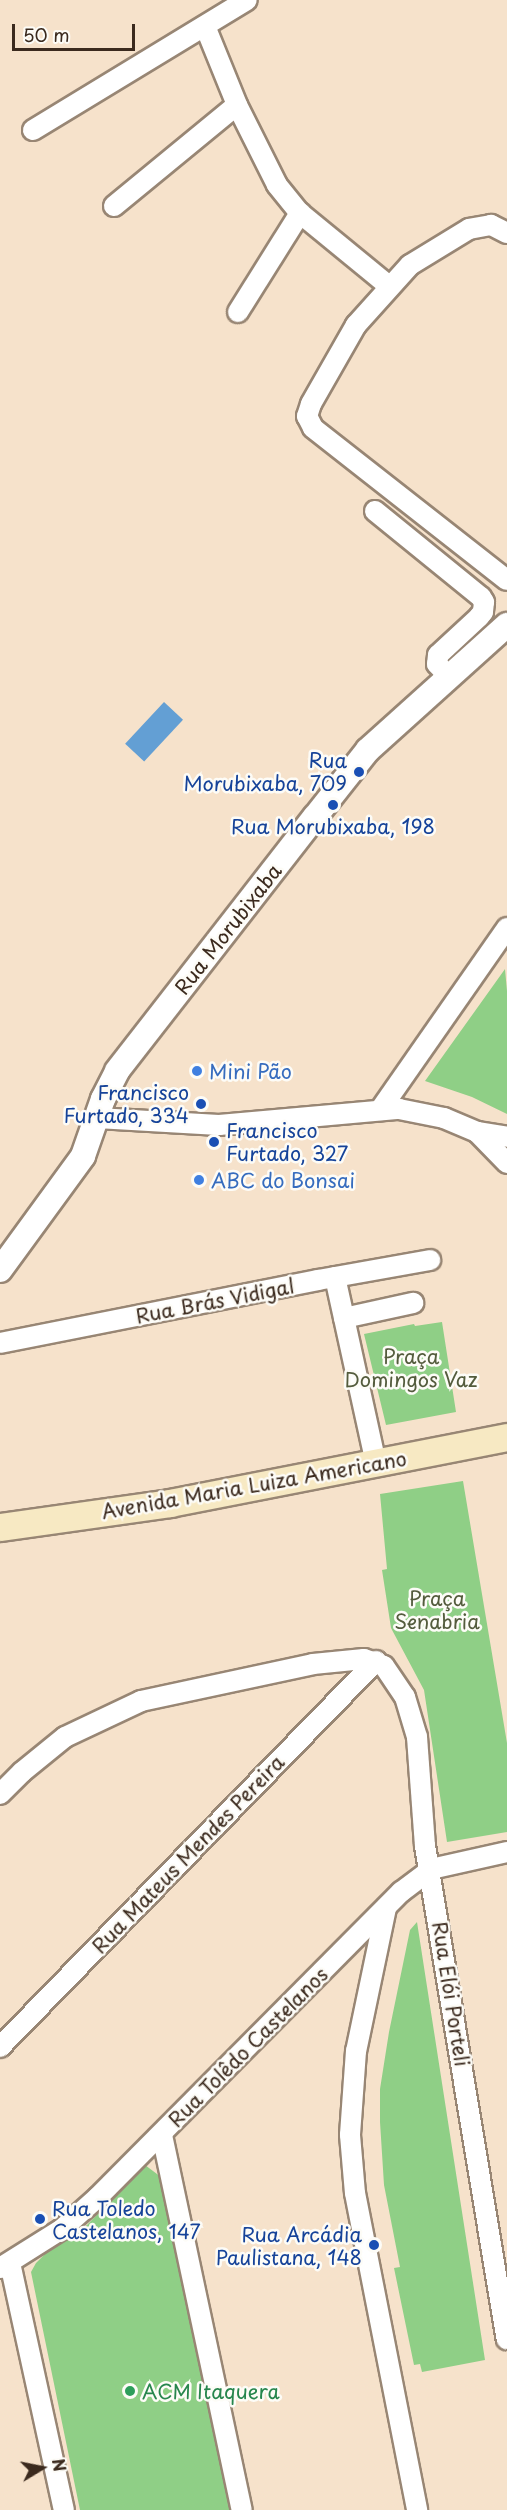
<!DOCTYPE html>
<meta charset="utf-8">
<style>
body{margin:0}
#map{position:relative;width:507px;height:2510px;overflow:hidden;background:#f6e2cb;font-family:"Playpen Sans",sans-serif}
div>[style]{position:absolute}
.green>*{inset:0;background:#8fcf86}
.water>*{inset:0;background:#639fd4;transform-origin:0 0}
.roads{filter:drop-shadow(2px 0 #988674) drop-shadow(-2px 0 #988674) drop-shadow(0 2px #988674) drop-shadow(0 -2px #988674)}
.minor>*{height:20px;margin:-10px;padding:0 10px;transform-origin:10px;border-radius:10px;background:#fff}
.tertiary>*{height:24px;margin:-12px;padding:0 12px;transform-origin:12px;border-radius:12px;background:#fff}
.secondary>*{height:27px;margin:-13.5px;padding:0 13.5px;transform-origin:13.5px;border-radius:13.5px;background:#f7e9c3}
.dots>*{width:16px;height:16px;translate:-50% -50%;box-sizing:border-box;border:3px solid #fdfcf7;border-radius:50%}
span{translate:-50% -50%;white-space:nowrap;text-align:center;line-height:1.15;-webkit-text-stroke:5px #fdfcf7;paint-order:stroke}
.transit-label{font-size:20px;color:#164399}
.right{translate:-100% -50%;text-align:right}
.left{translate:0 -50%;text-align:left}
.street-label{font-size:20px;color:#3b2a1e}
.shop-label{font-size:20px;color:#366cbe}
.park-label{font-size:20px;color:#545c3d}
.leisure-label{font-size:20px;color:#27864d}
.north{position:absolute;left:12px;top:2438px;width:60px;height:60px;-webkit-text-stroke:4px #fdfcf7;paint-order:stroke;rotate:80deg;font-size:16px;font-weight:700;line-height:24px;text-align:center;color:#3b2a1e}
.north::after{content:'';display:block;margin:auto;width:21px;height:27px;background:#3b2a1e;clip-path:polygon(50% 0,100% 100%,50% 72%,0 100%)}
.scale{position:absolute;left:12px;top:24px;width:123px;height:27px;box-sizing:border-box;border:3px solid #3b2a1e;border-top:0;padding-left:8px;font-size:18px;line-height:21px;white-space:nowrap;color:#3b2a1e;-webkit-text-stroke:4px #fdfcf7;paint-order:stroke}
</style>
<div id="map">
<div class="green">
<i style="clip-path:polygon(505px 969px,507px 991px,507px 1114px,472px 1097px,425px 1081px)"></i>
<i style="clip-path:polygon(442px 1322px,456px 1412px,386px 1425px,364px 1334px,414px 1324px,415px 1326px)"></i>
<i style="clip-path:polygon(463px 1481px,507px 1743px,507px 1832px,447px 1842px,424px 1690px,391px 1628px,382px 1570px,387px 1569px,380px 1494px)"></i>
<i style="clip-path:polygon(417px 1922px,485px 2360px,422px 2372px,420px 2364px,414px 2365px,394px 2268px,400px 2267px,384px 2185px,380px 2122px,380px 2089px,389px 2032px,410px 1930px)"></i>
<i style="clip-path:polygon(145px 2165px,161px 2177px,230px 2510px,80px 2510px,31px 2272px,36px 2263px,48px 2251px,87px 2225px)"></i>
</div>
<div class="water">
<i style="left:164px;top:702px;width:26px;height:57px;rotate:43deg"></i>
</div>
<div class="roads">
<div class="minor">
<i style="left:205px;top:26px;width:85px;rotate:67.9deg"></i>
<i style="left:237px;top:105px;width:89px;rotate:63.4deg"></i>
<i style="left:277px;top:185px;width:36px;rotate:51deg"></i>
<i style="left:300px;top:213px;width:115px;rotate:39.4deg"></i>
<i style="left:33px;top:130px;width:250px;rotate:-31.3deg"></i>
<i style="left:114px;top:206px;width:159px;rotate:-39.4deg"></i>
<i style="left:507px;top:233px;width:18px;rotate:-153deg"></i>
<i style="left:491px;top:225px;width:22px;rotate:170deg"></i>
<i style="left:469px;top:229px;width:69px;rotate:148.6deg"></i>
<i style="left:410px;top:265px;width:81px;rotate:132deg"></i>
<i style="left:356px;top:325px;width:91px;rotate:119.7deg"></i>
<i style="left:311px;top:404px;width:13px;rotate:108deg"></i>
<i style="left:307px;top:416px;width:13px;rotate:63deg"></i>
<i style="left:313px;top:428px;width:246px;rotate:38.1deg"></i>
<i style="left:238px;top:312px;width:117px;rotate:-57.9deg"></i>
<i style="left:375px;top:511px;width:136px;rotate:39.1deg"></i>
<i style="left:481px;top:597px;width:6px;rotate:59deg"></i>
<i style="left:484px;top:602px;width:10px;rotate:96deg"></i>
<i style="left:483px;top:612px;width:6px;rotate:129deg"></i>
<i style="left:479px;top:617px;width:56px;rotate:137.2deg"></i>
<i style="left:438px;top:655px;width:9px;rotate:96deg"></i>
<i style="left:437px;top:664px;width:18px;rotate:47deg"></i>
<i style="left:380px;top:1110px;width:222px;rotate:-55.1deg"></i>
<i style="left:97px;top:1118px;width:122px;rotate:3.3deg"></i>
<i style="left:219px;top:1125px;width:181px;rotate:-5.1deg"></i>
<i style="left:399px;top:1109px;width:46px;rotate:11.3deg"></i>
<i style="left:444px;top:1118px;width:36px;rotate:23deg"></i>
<i style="left:477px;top:1132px;width:30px;rotate:9deg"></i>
<i style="left:477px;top:1132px;width:43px;rotate:45.9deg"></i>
<i style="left:335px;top:1277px;width:190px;rotate:77.6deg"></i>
<i style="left:344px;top:1318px;width:71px;rotate:-12.3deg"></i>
<i style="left:0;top:1343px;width:324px;rotate:-11.2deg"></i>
<i style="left:318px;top:1280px;width:114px;rotate:-10.1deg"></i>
<i style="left:0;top:1794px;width:31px;rotate:-45deg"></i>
<i style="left:22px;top:1772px;width:55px;rotate:-39.1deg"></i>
<i style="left:65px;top:1737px;width:84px;rotate:-25.3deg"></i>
<i style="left:141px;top:1701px;width:176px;rotate:-12.1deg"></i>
<i style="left:313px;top:1664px;width:51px;rotate:-5.6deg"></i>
<i style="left:364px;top:1659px;width:21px;rotate:19deg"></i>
<i style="left:384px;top:1666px;width:37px;rotate:56deg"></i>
<i style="left:405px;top:1697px;width:42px;rotate:73.3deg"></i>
<i style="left:417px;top:1737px;width:109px;rotate:85.8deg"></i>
<i style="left:425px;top:1846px;width:500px;rotate:80.6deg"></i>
<i style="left:386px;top:1908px;width:146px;rotate:101.8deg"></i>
<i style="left:356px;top:2051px;width:84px;rotate:94.1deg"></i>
<i style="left:350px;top:2135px;width:58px;rotate:85.1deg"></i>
<i style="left:355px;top:2193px;width:323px;rotate:78.9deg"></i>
<i style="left:0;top:2047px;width:539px;rotate:-45.75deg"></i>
<i style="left:162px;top:2135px;width:383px;rotate:78deg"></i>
<i style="left:10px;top:2263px;width:253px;rotate:77.7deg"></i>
<i style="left:0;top:2268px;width:73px;rotate:-32.2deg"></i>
<i style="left:62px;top:2229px;width:48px;rotate:-41.6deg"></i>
<i style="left:98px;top:2197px;width:430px;rotate:-45.2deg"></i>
<i style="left:401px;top:1892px;width:38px;rotate:-37deg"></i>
<i style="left:431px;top:1869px;width:78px;rotate:-12.6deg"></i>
</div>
<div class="tertiary">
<i style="left:0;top:1270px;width:141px;rotate:-53.9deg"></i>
<i style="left:83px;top:1156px;width:60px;rotate:-70.7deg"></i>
<i style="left:103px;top:1099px;width:31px;rotate:-63deg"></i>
<i style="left:117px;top:1071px;width:322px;rotate:-52.1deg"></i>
<i style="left:315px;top:817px;width:85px;rotate:-51.7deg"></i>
<i style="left:368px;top:750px;width:187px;rotate:-42deg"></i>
</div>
<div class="secondary">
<i style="left:0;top:1527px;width:172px;rotate:-8deg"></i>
<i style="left:170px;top:1503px;width:343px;rotate:-11.1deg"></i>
</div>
</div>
<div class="dots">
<i style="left:359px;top:772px;background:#1a4fb4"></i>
<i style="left:333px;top:805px;background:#1a4fb4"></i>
<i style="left:197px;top:1071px;background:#3f7fe0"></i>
<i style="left:201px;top:1104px;background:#1a4fb4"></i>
<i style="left:214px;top:1142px;background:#1a4fb4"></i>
<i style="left:199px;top:1180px;background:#3f7fe0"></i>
<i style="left:40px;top:2219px;background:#1a4fb4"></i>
<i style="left:374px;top:2245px;background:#1a4fb4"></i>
<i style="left:130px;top:2391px;background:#2e9e5b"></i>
</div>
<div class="transit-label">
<span class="right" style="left:347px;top:772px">Rua<br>Morubixaba, 709</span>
<span style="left:333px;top:826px">Rua Morubixaba, 198</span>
<span class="right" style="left:189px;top:1104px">Francisco<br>Furtado, 334</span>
<span class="left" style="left:226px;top:1142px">Francisco<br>Furtado, 327</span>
<span class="left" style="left:52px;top:2220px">Rua Toledo<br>Castelanos, 147</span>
<span class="right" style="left:362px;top:2246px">Rua Arcádia<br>Paulistana, 148</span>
</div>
<div class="street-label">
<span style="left:228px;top:929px;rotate:-52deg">Rua Morubixaba</span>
<span style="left:215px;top:1301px;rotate:-11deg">Rua Brás Vidigal</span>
<span style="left:254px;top:1485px;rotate:-10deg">Avenida Maria Luiza Americano</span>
<span style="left:188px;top:1854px;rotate:-46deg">Rua Mateus Mendes Pereira</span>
<span style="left:451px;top:1994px;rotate:81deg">Rua Elói Porteli</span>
<span style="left:248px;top:2047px;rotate:-45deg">Rua Tolêdo Castelanos</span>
</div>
<div class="shop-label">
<span class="left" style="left:209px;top:1071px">Mini Pão</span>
<span class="left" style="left:211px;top:1180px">ABC do Bonsai</span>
</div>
<div class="park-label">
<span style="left:411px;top:1368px">Praça<br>Domingos Vaz</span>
<span style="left:437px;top:1610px">Praça<br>Senabria</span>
</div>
<div class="leisure-label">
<span class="left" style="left:142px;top:2391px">ACM Itaquera</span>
</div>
<div class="north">N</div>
<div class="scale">50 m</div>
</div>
